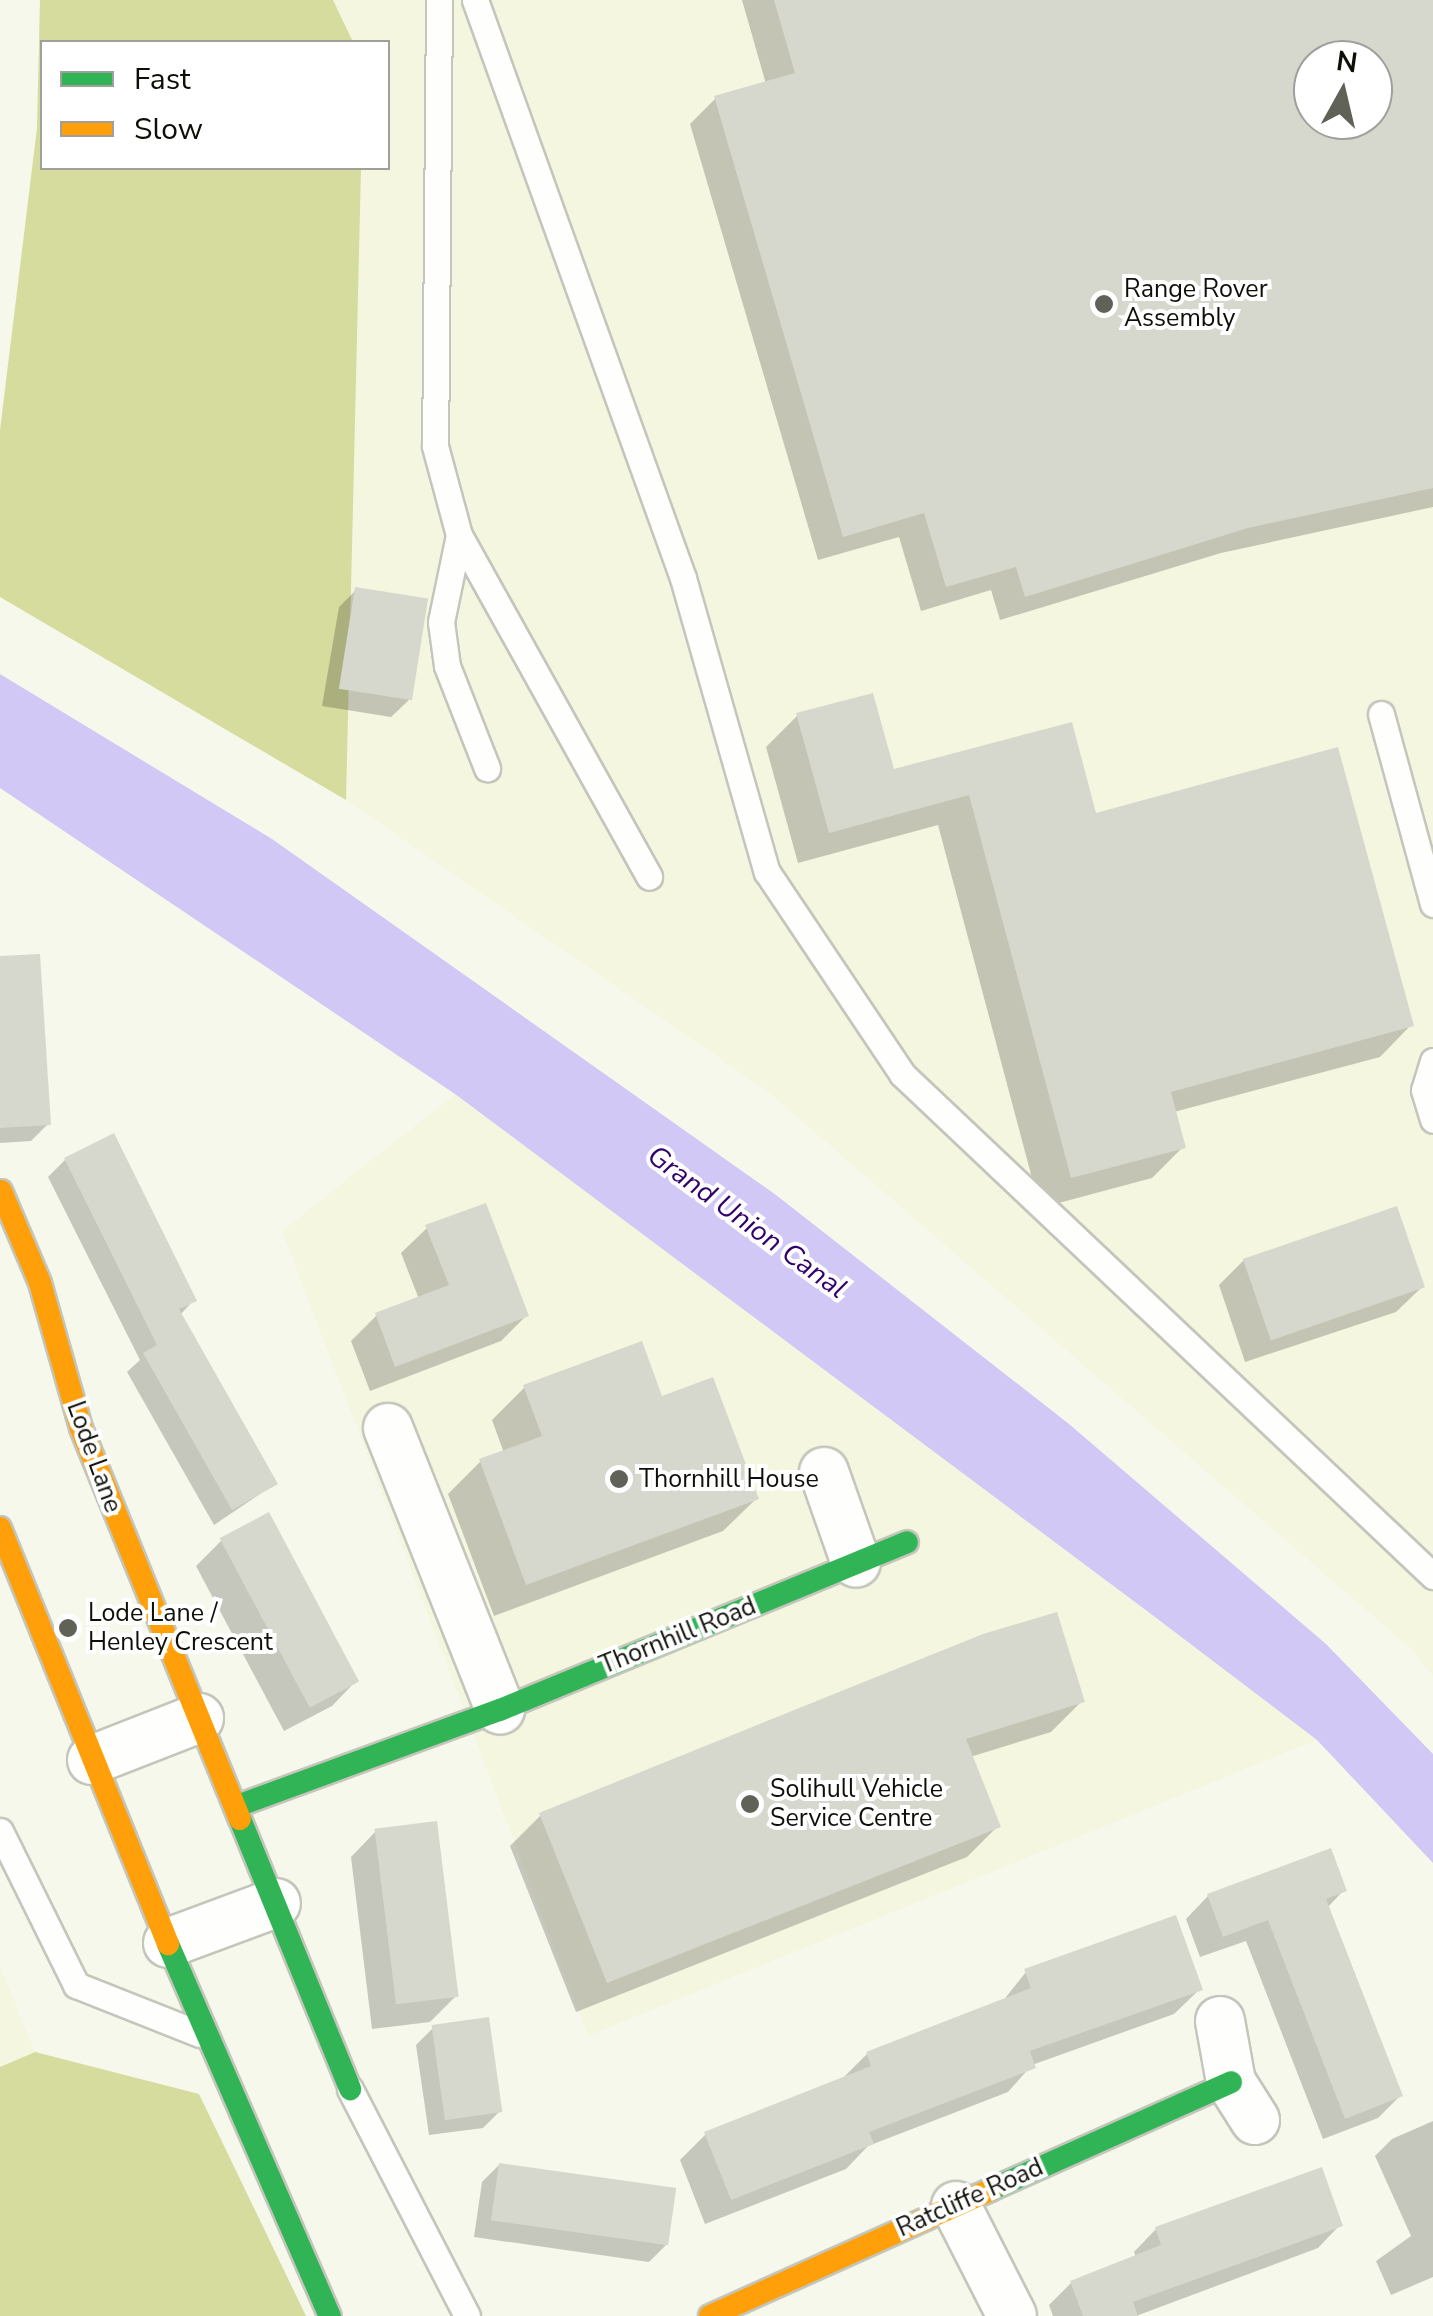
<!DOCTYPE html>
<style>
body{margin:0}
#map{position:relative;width:1433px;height:2316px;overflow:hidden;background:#f7f8ec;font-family:"Nunito Sans",sans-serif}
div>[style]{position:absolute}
.built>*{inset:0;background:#f4f6e0}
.forest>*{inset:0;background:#d6db9e}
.water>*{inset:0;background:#d1c8f6}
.shadow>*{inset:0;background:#0003}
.building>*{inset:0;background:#d6d8cd;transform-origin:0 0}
.roads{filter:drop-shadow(2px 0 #c4c5bb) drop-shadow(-2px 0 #c4c5bb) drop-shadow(0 2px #c4c5bb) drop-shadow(0 -2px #c4c5bb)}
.lane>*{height:25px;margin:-12.5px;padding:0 12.5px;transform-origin:12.5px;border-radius:12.5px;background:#fefefc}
.street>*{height:48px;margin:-24px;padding:0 24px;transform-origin:24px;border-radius:24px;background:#fefefc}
.fast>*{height:22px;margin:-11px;padding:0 11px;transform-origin:11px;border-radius:11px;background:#30b455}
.slow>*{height:22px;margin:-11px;padding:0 11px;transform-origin:11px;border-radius:11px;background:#ff9f0a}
.dots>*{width:28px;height:28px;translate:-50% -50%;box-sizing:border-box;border:5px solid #fff;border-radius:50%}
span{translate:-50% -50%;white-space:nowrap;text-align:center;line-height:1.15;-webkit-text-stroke:8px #fff;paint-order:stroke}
.poi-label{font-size:25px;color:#0e0f07}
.left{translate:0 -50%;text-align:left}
.street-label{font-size:25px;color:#0e0f07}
.water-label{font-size:28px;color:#31016c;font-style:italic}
.legend{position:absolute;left:40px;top:40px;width:350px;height:130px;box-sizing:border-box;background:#fff;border:2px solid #9f9f9c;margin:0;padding:12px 18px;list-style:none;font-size:30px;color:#0e0f07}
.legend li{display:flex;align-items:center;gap:20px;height:50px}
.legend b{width:50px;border:2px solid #9f9f9c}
.north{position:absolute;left:1293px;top:40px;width:100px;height:100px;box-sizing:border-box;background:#fff;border:2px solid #9f9f9c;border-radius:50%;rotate:8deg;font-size:28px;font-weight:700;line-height:40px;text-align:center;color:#0e0f07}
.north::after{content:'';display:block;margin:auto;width:35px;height:45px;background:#606157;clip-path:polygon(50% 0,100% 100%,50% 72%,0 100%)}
</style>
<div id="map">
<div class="built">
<i style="clip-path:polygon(evenodd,213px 0,1433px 0,1433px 1676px,1410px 1648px,767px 1091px,346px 800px,255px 326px,234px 168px,388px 168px,388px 42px,218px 42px,213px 0,1313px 60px,1373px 60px,1373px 120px,1313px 120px,1313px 60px)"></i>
<i style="clip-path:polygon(455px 1094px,1147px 1611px,1317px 1740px,588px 2036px,282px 1231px)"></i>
<i style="clip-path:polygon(0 1966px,35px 2052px,0 2067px)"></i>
</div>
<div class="forest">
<i style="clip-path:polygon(40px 0,333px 0,353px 42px,42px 42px,42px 168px,361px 168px,346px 800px,0 597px,0 430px,37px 128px)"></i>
<i style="clip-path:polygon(35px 2052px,199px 2094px,306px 2316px,0 2316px,0 2067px)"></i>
</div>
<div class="water">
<i style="clip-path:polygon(0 674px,272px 839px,776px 1195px,1069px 1424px,1326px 1644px,1433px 1754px,1433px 1863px,1317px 1740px,1147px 1611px,455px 1094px,0 788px)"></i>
</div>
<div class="shadow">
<i style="clip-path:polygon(evenodd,742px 0,1433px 0,1433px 507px,1221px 553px,1000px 620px,991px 590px,921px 611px,899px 537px,818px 560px,690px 124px,715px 99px,766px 84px,742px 0,1313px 60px,1373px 60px,1373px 120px,1313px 120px,1313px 60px)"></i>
<i style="clip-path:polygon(356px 590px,409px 700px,391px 717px,322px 706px,339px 607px)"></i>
<i style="clip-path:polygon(797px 716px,892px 772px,1095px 816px,1411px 1025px,1380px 1057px,1174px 1112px,1183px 1147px,1152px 1178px,1040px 1208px,938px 825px,798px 863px,766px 747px)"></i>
<i style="clip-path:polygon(0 959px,48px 1124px,31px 1141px,0 1143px)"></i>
<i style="clip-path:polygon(113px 1137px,194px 1300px,180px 1315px,275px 1484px,214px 1525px,127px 1372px,140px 1360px,48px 1177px,65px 1160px)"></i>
<i style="clip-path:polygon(427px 1228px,526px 1316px,501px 1341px,370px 1391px,351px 1341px,376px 1316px,419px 1299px,401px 1253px)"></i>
<i style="clip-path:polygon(1244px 1260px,1422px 1287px,1396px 1312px,1245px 1362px,1219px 1285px)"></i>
<i style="clip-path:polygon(525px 1387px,660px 1400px,756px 1499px,723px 1531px,494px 1616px,448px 1494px,481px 1461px,504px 1453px,492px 1420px)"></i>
<i style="clip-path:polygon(268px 1516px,357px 1680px,332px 1706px,284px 1731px,196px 1566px,221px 1541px)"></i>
<i style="clip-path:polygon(1082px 1701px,1051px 1732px,970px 1757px,998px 1826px,967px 1857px,576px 2012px,510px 1846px,541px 1815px)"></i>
<i style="clip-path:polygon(376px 1831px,456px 1996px,430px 2022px,372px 2029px,351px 1857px)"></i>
<i style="clip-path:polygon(1344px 1890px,1327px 1908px,1400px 2096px,1378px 2118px,1323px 2139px,1246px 1941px,1200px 1957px,1186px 1919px,1208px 1896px)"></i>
<i style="clip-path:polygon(1026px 1972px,1200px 1989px,1174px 2014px,1032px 2065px,1008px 2092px,868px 2146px,846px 2169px,705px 2224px,680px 2160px,705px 2135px,840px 2081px,867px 2054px,1002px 2002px)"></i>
<i style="clip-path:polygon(433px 2028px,500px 2111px,483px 2128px,429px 2135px,416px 2045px)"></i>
<i style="clip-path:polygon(1433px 2121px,1433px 2277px,1391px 2295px,1376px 2261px,1411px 2236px,1375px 2156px,1392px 2139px)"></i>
<i style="clip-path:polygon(499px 2165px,666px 2245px,649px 2262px,474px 2237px,482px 2182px)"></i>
<i style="clip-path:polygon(1340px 2225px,1318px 2248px,1136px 2316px,1053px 2316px,1049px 2305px,1071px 2283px,1136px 2257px,1134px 2252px,1156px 2229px)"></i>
</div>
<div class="building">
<i style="clip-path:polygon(evenodd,774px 0,1433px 0,1433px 488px,1248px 528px,1025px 597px,1016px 567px,946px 587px,924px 513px,843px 537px,714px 96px,795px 73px,774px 0,1313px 60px,1373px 60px,1373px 120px,1313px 120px,1313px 60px)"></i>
<i style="left:355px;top:587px;width:74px;height:103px;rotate:9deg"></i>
<i style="clip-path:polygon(873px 693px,894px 769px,1072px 722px,1096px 813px,1338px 747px,1414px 1026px,1171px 1092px,1186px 1148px,1071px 1178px,969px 795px,829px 833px,796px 713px)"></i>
<i style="clip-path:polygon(40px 954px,51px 1125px,0 1128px,0 956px)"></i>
<i style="clip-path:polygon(114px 1133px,197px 1301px,179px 1309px,278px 1484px,232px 1510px,143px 1353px,157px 1345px,64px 1158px)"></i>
<i style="clip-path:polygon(486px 1203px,529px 1316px,395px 1367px,375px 1313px,449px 1285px,425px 1225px)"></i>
<i style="left:1397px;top:1206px;width:86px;height:163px;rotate:71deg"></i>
<i style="clip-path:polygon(642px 1341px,662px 1396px,713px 1377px,759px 1499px,526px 1585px,479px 1459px,542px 1436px,523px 1385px)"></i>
<i style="left:269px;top:1512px;width:192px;height:56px;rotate:62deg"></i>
<i style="clip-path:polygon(1057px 1612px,1085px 1702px,966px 1739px,1001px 1827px,607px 1983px,539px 1813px,983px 1634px)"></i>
<i style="left:437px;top:1821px;width:177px;height:63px;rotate:83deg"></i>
<i style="clip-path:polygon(1331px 1848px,1347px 1891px,1326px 1899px,1403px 2096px,1345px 2119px,1268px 1920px,1223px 1937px,1207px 1894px)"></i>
<i style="clip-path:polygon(1176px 1915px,1203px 1990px,1030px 2051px,1036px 2068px,869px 2132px,874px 2144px,731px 2200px,704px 2132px,871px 2066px,866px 2052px,1031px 1988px,1024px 1969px)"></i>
<i style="left:489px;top:2017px;width:96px;height:58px;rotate:82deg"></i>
<i style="left:499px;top:2163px;width:179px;height:58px;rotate:8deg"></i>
<i style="clip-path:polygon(1322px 2167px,1343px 2226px,1133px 2302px,1138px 2316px,1083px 2316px,1070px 2281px,1161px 2245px,1155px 2227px)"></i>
</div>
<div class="roads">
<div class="lane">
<i style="left:439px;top:0;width:446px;rotate:90.5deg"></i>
<i style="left:435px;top:446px;width:92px;rotate:74.9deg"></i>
<i style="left:459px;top:535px;width:391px;rotate:60.9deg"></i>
<i style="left:475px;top:0;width:614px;rotate:70.21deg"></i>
<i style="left:683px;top:578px;width:306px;rotate:74.1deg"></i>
<i style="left:767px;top:872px;width:243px;rotate:56.2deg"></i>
<i style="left:902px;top:1074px;width:731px;rotate:43.39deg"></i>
<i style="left:459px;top:535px;width:89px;rotate:101.7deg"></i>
<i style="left:441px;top:622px;width:44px;rotate:82.2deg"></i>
<i style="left:447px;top:666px;width:110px;rotate:68.6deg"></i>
<i style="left:1381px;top:714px;width:197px;rotate:74.7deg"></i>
<i style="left:1433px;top:1061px;width:30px;rotate:107deg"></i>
<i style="left:1424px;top:1090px;width:31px;rotate:73deg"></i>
<i style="left:0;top:1831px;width:172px;rotate:63.7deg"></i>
<i style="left:76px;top:1985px;width:133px;rotate:21.6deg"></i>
<i style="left:350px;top:2089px;width:255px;rotate:62.7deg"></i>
</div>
<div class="street">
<i style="left:388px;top:1428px;width:303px;rotate:68.3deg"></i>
<i style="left:824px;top:1472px;width:96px;rotate:70.6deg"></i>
<i style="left:92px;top:1760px;width:115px;rotate:-21.4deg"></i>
<i style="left:168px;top:1943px;width:115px;rotate:-20.3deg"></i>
<i style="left:1220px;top:2021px;width:62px;rotate:79.8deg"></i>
<i style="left:1231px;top:2082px;width:45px;rotate:57.7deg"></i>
<i style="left:956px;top:2206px;width:123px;rotate:63deg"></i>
</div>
<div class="fast">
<i style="left:237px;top:1806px;width:280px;rotate:-20.1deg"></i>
<i style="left:500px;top:1710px;width:440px;rotate:-22.4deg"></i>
<i style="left:240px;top:1819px;width:292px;rotate:67.8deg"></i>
<i style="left:168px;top:1944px;width:406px;rotate:66.5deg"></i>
<i style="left:990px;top:2190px;width:264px;rotate:-24.1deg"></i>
</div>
<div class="slow">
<i style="left:1px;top:1191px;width:100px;rotate:67deg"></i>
<i style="left:40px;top:1283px;width:151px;rotate:74.2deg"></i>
<i style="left:81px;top:1428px;width:422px;rotate:67.9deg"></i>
<i style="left:0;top:1528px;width:449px;rotate:68deg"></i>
<i style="left:710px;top:2316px;width:307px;rotate:-24.2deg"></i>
</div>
</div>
<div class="dots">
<i style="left:1104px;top:304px;background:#606157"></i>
<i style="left:619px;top:1479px;background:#606157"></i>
<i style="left:68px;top:1628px;background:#606157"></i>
<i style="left:750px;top:1804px;background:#606157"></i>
</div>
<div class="poi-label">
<span class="left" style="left:1124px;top:304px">Range Rover<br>Assembly</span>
<span class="left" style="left:639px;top:1479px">Thornhill House</span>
<span class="left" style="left:88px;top:1628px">Lode Lane /<br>Henley Crescent</span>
<span class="left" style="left:770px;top:1804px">Solihull Vehicle<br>Service Centre</span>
</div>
<div class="street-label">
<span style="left:94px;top:1457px;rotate:70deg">Lode Lane</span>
<span style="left:678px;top:1636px;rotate:-22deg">Thornhill Road</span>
<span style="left:970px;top:2198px;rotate:-24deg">Ratcliffe Road</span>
</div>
<div class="water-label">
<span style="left:747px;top:1222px;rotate:36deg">Grand Union Canal</span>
</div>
<ul class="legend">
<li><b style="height:12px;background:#30b455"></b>Fast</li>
<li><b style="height:12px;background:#ff9f0a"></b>Slow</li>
</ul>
<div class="north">N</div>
</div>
